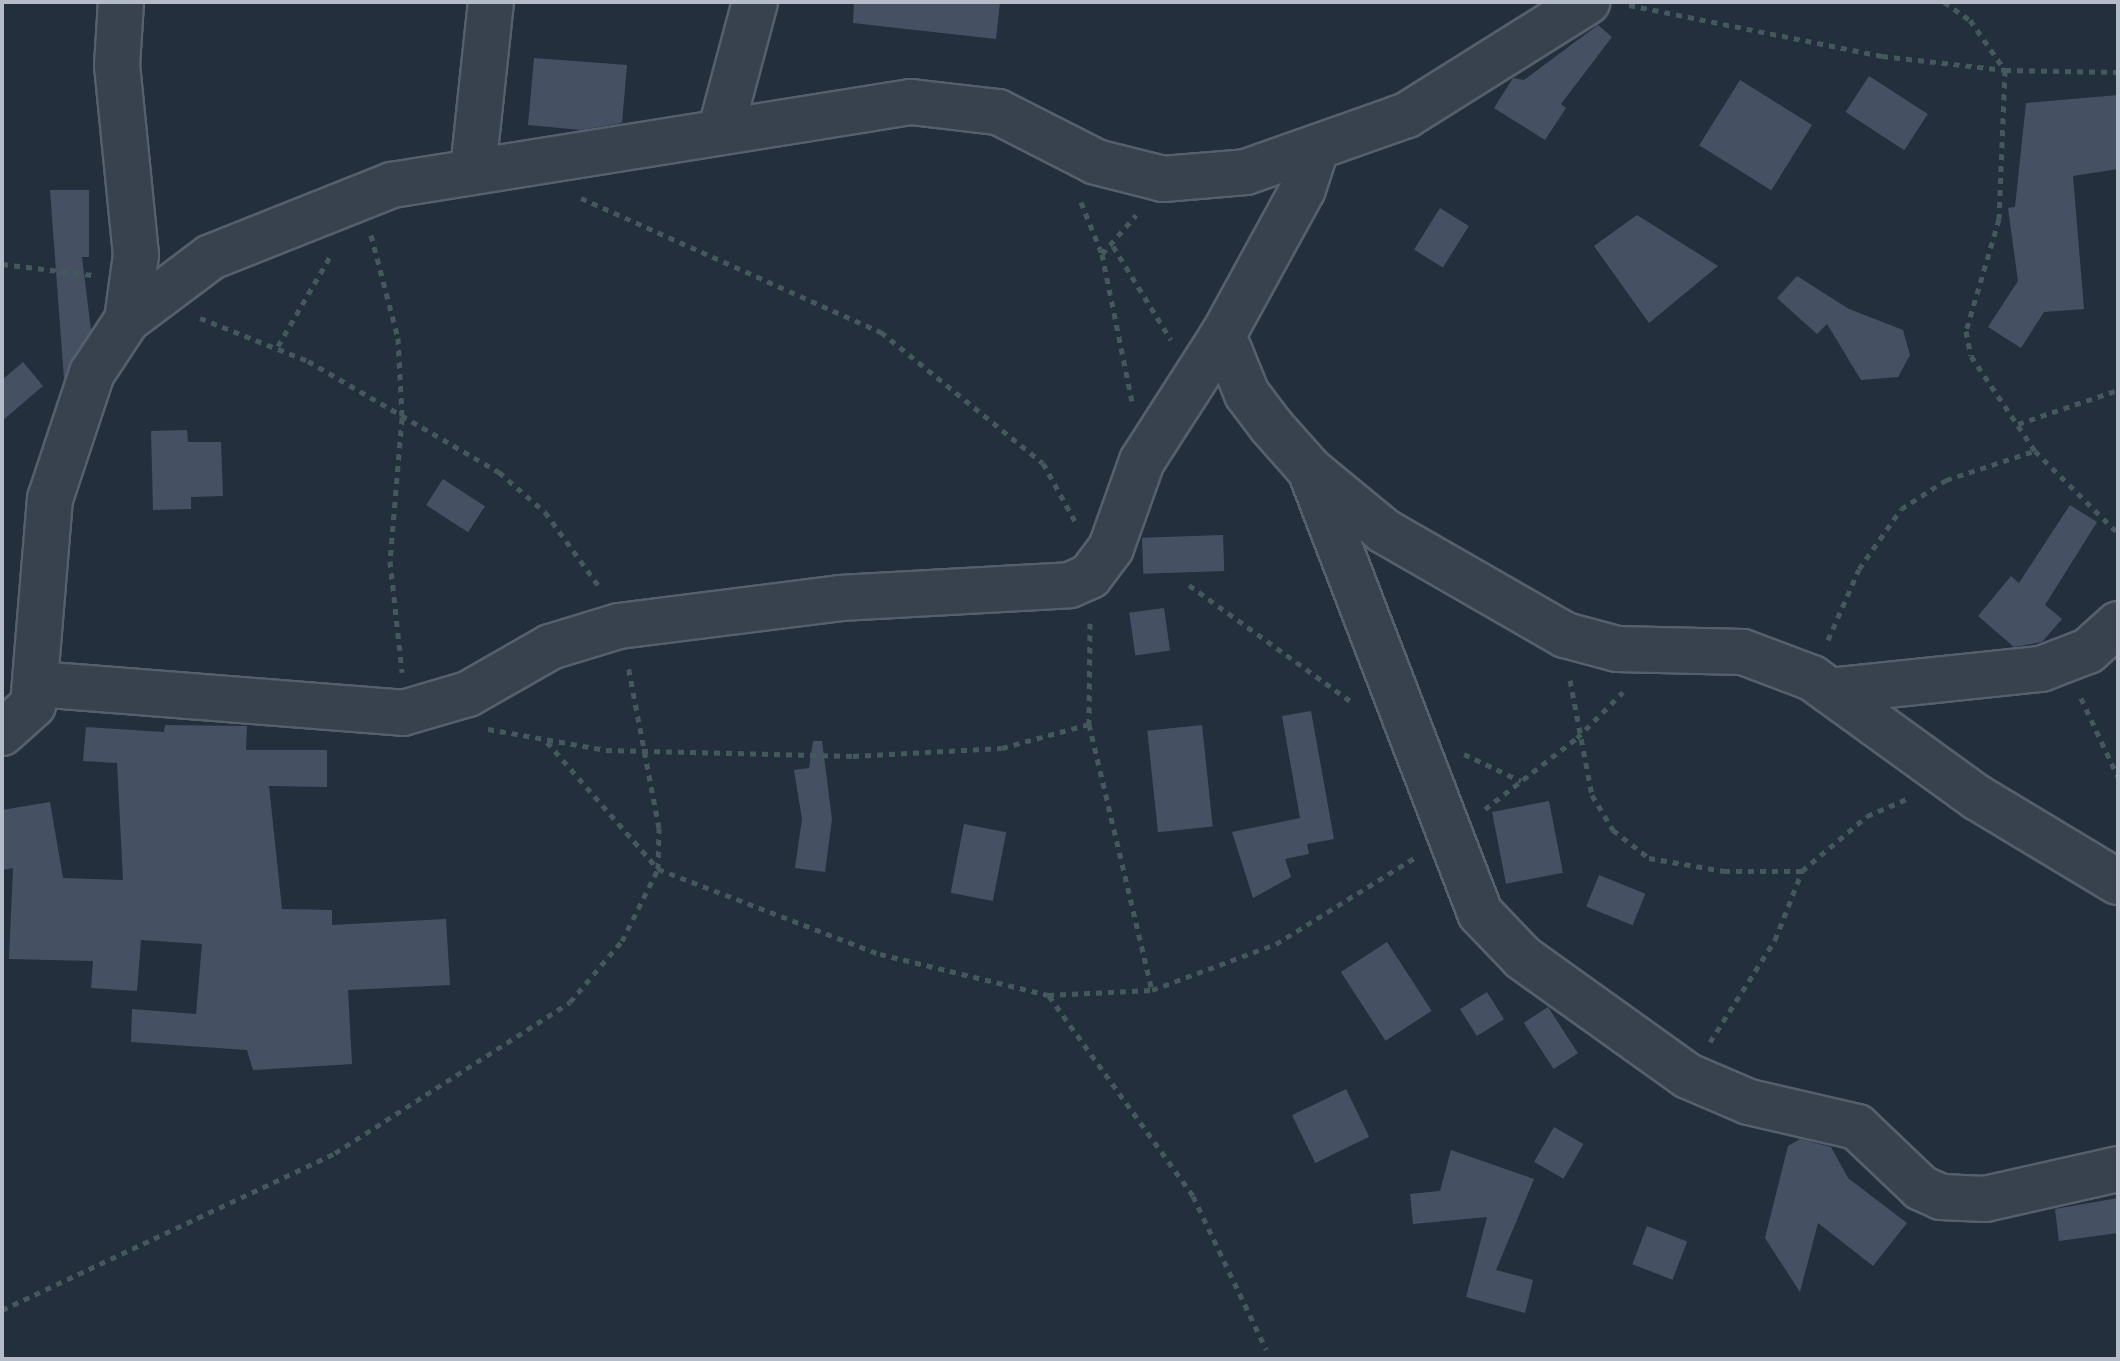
<!DOCTYPE html>
<style>
body{margin:0}
#map{position:relative;width:2120px;height:1361px;overflow:hidden;background:#242f3e;font-family:Roboto,sans-serif}
div>[style]{position:absolute}
.building>*{inset:0;background:#455162;transform-origin:0 0}
.path>*{height:5px;margin-top:-2.5px;transform-origin:0;background:repeating-linear-gradient(90deg,#44595c 0 6px,transparent 0 12px)}
.roads{filter:drop-shadow(2px 0 #565f6c) drop-shadow(-2px 0 #565f6c) drop-shadow(0 2px #565f6c) drop-shadow(0 -2px #565f6c)}
.minor>*{height:44px;margin:-22px;padding:0 22px;transform-origin:22px;border-radius:22px;background:#38414e}
span{translate:-50% -50%;white-space:nowrap;text-align:center;line-height:1.15;-webkit-text-stroke:8px #1d2633;paint-order:stroke}
.frame{position:absolute;inset:0;border:4px solid #b4bcc9;pointer-events:none}
</style>
<div id="map">
<div class="building">
<i style="clip-path:polygon(854px 2px,1000px 2px,996px 39px,853px 23px)"></i>
<i style="clip-path:polygon(1598px 25px,1612px 37px,1561px 104px,1566px 108px,1545px 140px,1494px 108px,1513px 78px,1524px 80px)"></i>
<i style="clip-path:polygon(534px 58px,627px 65px,622px 123px,581px 130px,528px 125px)"></i>
<i style="left:1869px;top:76px;width:70px;height:43px;rotate:33deg"></i>
<i style="left:1740px;top:80px;width:85px;height:77px;rotate:32deg"></i>
<i style="clip-path:polygon(2118px 95px,2118px 169px,2073px 176px,2084px 309px,2044px 312px,2021px 348px,1988px 327px,2018px 281px,2008px 208px,2015px 207px,2026px 103px)"></i>
<i style="clip-path:polygon(50px 190px,89px 190px,89px 257px,82px 257px,91px 330px,64px 379px)"></i>
<i style="left:1440px;top:208px;width:34px;height:49px;rotate:32deg"></i>
<i style="clip-path:polygon(1637px 215px,1718px 266px,1649px 323px,1594px 246px)"></i>
<i style="clip-path:polygon(1797px 276px,1849px 309px,1903px 330px,1910px 355px,1898px 377px,1861px 380px,1827px 324px,1817px 334px,1777px 298px)"></i>
<i style="clip-path:polygon(23px 362px,43px 386px,2px 421px,2px 380px)"></i>
<i style="clip-path:polygon(187px 430px,188px 442px,221px 442px,223px 496px,191px 497px,191px 509px,153px 510px,151px 431px)"></i>
<i style="left:443px;top:479px;width:50px;height:31px;rotate:33deg"></i>
<i style="clip-path:polygon(2070px 505px,2097px 522px,2045px 605px,2062px 619px,2042px 642px,2014px 647px,1978px 616px,2011px 576px,2019px 583px)"></i>
<i style="left:1223px;top:535px;width:36px;height:81px;rotate:88deg"></i>
<i style="left:1164px;top:608px;width:43px;height:35px;rotate:82deg"></i>
<i style="clip-path:polygon(1311px 711px,1334px 839px,1307px 844px,1309px 854px,1285px 859px,1291px 877px,1253px 898px,1232px 832px,1300px 818px,1282px 716px)"></i>
<i style="clip-path:polygon(165px 725px,247px 726px,246px 750px,327px 750px,327px 787px,269px 786px,282px 909px,332px 910px,332px 925px,446px 919px,450px 985px,348px 990px,352px 1064px,253px 1070px,247px 1050px,131px 1042px,132px 1009px,196px 1014px,202px 944px,141px 940px,137px 991px,91px 988px,93px 961px,9px 959px,13px 868px,2px 870px,2px 810px,50px 802px,63px 878px,123px 880px,117px 763px,83px 761px,86px 727px,164px 732px)"></i>
<i style="left:1202px;top:725px;width:102px;height:55px;rotate:84deg"></i>
<i style="clip-path:polygon(813px 741px,822px 741px,832px 819px,825px 872px,795px 868px,802px 819px,794px 770px,809px 768px)"></i>
<i style="left:1549px;top:801px;width:73px;height:58px;rotate:79deg"></i>
<i style="left:964px;top:824px;width:43px;height:70px;rotate:11deg"></i>
<i style="left:1599px;top:875px;width:50px;height:34px;rotate:22deg"></i>
<i style="left:1387px;top:942px;width:82px;height:55px;rotate:57deg"></i>
<i style="left:1487px;top:992px;width:32px;height:32px;rotate:58deg"></i>
<i style="left:1548px;top:1007px;width:55px;height:29px;rotate:57deg"></i>
<i style="left:1346px;top:1089px;width:53px;height:60px;rotate:64deg"></i>
<i style="left:1554px;top:1127px;width:34px;height:40px;rotate:30deg"></i>
<i style="clip-path:polygon(1800px 1139px,1831px 1147px,1848px 1178px,1907px 1223px,1873px 1266px,1818px 1223px,1800px 1292px,1765px 1238px,1788px 1146px)"></i>
<i style="clip-path:polygon(1451px 1150px,1534px 1179px,1496px 1270px,1533px 1280px,1525px 1313px,1466px 1297px,1487px 1217px,1413px 1224px,1410px 1194px,1440px 1191px)"></i>
<i style="clip-path:polygon(2118px 1198px,2118px 1233px,2059px 1241px,2055px 1209px)"></i>
<i style="left:1647px;top:1226px;width:43px;height:41px;rotate:21deg"></i>
</div>
<div class="path">
<i style="left:1944px;top:2px;width:32px;rotate:35deg"></i>
<i style="left:1970px;top:20px;width:61px;rotate:55deg"></i>
<i style="left:2005px;top:70px;width:149px;rotate:92.3deg"></i>
<i style="left:1999px;top:219px;width:117px;rotate:106.4deg"></i>
<i style="left:1966px;top:331px;width:25px;rotate:79deg"></i>
<i style="left:1971px;top:356px;width:115px;rotate:56deg"></i>
<i style="left:2035px;top:451px;width:117px;rotate:44.7deg"></i>
<i style="left:1629px;top:5px;width:258px;rotate:11.4deg"></i>
<i style="left:1882px;top:56px;width:124px;rotate:6.5deg"></i>
<i style="left:2005px;top:70px;width:113px;rotate:1deg"></i>
<i style="left:581px;top:198px;width:329px;rotate:24.1deg"></i>
<i style="left:881px;top:332px;width:208px;rotate:39deg"></i>
<i style="left:1043px;top:463px;width:68px;rotate:61.2deg"></i>
<i style="left:1081px;top:202px;width:56px;rotate:68deg"></i>
<i style="left:1102px;top:254px;width:150px;rotate:78.5deg"></i>
<i style="left:371px;top:235px;width:106px;rotate:75.3deg"></i>
<i style="left:398px;top:338px;width:80px;rotate:87.1deg"></i>
<i style="left:402px;top:418px;width:144px;rotate:94.8deg"></i>
<i style="left:390px;top:561px;width:112px;rotate:83.8deg"></i>
<i style="left:1113px;top:246px;width:110px;rotate:58.3deg"></i>
<i style="left:1102px;top:254px;width:52px;rotate:-48.9deg"></i>
<i style="left:2px;top:264px;width:91px;rotate:7deg"></i>
<i style="left:200px;top:318px;width:116px;rotate:21.7deg"></i>
<i style="left:308px;top:361px;width:221px;rotate:30.2deg"></i>
<i style="left:499px;top:472px;width:61px;rotate:41deg"></i>
<i style="left:545px;top:512px;width:95px;rotate:54deg"></i>
<i style="left:278px;top:346px;width:105px;rotate:-59.8deg"></i>
<i style="left:2018px;top:424px;width:106px;rotate:-18.8deg"></i>
<i style="left:1189px;top:585px;width:202px;rotate:35.7deg"></i>
<i style="left:1090px;top:623px;width:101px;rotate:90.6deg"></i>
<i style="left:1089px;top:724px;width:273px;rotate:76.7deg"></i>
<i style="left:1828px;top:640px;width:77px;rotate:-66.4deg"></i>
<i style="left:1859px;top:569px;width:73px;rotate:-55deg"></i>
<i style="left:1901px;top:509px;width:54px;rotate:-32.8deg"></i>
<i style="left:1946px;top:480px;width:93px;rotate:-18.2deg"></i>
<i style="left:1570px;top:680px;width:117px;rotate:79.2deg"></i>
<i style="left:1592px;top:795px;width:41px;rotate:59deg"></i>
<i style="left:1613px;top:830px;width:46px;rotate:37.9deg"></i>
<i style="left:1649px;top:858px;width:76px;rotate:9.8deg"></i>
<i style="left:1724px;top:871px;width:78px"></i>
<i style="left:2081px;top:698px;width:87px;rotate:64.9deg"></i>
<i style="left:488px;top:729px;width:120px;rotate:10.1deg"></i>
<i style="left:606px;top:750px;width:247px;rotate:1.4deg"></i>
<i style="left:853px;top:756px;width:149px;rotate:-3.1deg"></i>
<i style="left:1002px;top:748px;width:90px;rotate:-15.4deg"></i>
<i style="left:547px;top:742px;width:169px;rotate:48.8deg"></i>
<i style="left:658px;top:869px;width:238px;rotate:21deg"></i>
<i style="left:880px;top:954px;width:173px;rotate:13.7deg"></i>
<i style="left:1048px;top:995px;width:104px;rotate:-2.8deg"></i>
<i style="left:1152px;top:990px;width:132px;rotate:-20.4deg"></i>
<i style="left:1276px;top:944px;width:163px;rotate:-31.9deg"></i>
<i style="left:1464px;top:754px;width:63px;rotate:25.3deg"></i>
<i style="left:1485px;top:809px;width:116px;rotate:-37.7deg"></i>
<i style="left:1577px;top:738px;width:65px;rotate:-45deg"></i>
<i style="left:1049px;top:996px;width:246px;rotate:54.2deg"></i>
<i style="left:1193px;top:1196px;width:170px;rotate:64.5deg"></i>
<i style="left:1710px;top:1042px;width:121px;rotate:-57.5deg"></i>
<i style="left:1775px;top:940px;width:74px;rotate:-68.6deg"></i>
<i style="left:1802px;top:871px;width:85px;rotate:-40.2deg"></i>
<i style="left:1867px;top:816px;width:46px;rotate:-23.2deg"></i>
<i style="left:2px;top:1310px;width:368px;rotate:-25.2deg"></i>
<i style="left:335px;top:1153px;width:279px;rotate:-32.7deg"></i>
<i style="left:570px;top:1002px;width:80px;rotate:-49.6deg"></i>
<i style="left:622px;top:941px;width:80px;rotate:-63.4deg"></i>
<i style="left:658px;top:869px;width:41px;rotate:-88.6deg"></i>
<i style="left:659px;top:828px;width:165px;rotate:-100.8deg"></i>
</div>
<div class="roads">
<div class="minor">
<i style="left:121px;top:2px;width:63px;rotate:93.6deg"></i>
<i style="left:117px;top:65px;width:191px;rotate:84.3deg"></i>
<i style="left:136px;top:255px;width:66px;rotate:97.9deg"></i>
<i style="left:721px;top:129px;width:131px;rotate:-75deg"></i>
<i style="left:473px;top:170px;width:169px;rotate:-83.9deg"></i>
<i style="left:1223px;top:335px;width:64px;rotate:67.9deg"></i>
<i style="left:1247px;top:394px;width:41px;rotate:52.9deg"></i>
<i style="left:1272px;top:427px;width:57px;rotate:48.5deg"></i>
<i style="left:1310px;top:470px;width:96px;rotate:39.5deg"></i>
<i style="left:1384px;top:531px;width:209px;rotate:29.9deg"></i>
<i style="left:1565px;top:635px;width:54px;rotate:15.1deg"></i>
<i style="left:1617px;top:649px;width:126px;rotate:1.4deg"></i>
<i style="left:1743px;top:652px;width:74px;rotate:20.6deg"></i>
<i style="left:1812px;top:678px;width:205px;rotate:35.9deg"></i>
<i style="left:1978px;top:798px;width:163px;rotate:31deg"></i>
<i style="left:1310px;top:470px;width:474px;rotate:69deg"></i>
<i style="left:1480px;top:913px;width:62px;rotate:46.3deg"></i>
<i style="left:1523px;top:958px;width:203px;rotate:35.6deg"></i>
<i style="left:1688px;top:1076px;width:66px;rotate:23.1deg"></i>
<i style="left:1749px;top:1102px;width:111px;rotate:13deg"></i>
<i style="left:1857px;top:1127px;width:88px;rotate:43.6deg"></i>
<i style="left:1921px;top:1188px;width:22px;rotate:24deg"></i>
<i style="left:1941px;top:1197px;width:44px;rotate:2.6deg"></i>
<i style="left:1985px;top:1199px;width:136px;rotate:-12.7deg"></i>
<i style="left:37px;top:684px;width:367px;rotate:4.5deg"></i>
<i style="left:403px;top:713px;width:68px;rotate:-16.3deg"></i>
<i style="left:468px;top:694px;width:95px;rotate:-29.8deg"></i>
<i style="left:550px;top:647px;width:72px;rotate:-16.9deg"></i>
<i style="left:619px;top:626px;width:223px;rotate:-7.2deg"></i>
<i style="left:840px;top:598px;width:230px;rotate:-3.2deg"></i>
<i style="left:1070px;top:585px;width:22px;rotate:-24deg"></i>
<i style="left:1090px;top:576px;width:35px;rotate:-53deg"></i>
<i style="left:1111px;top:548px;width:92px;rotate:-70.4deg"></i>
<i style="left:1142px;top:461px;width:150px;rotate:-57.3deg"></i>
<i style="left:1223px;top:335px;width:166px;rotate:-61.3deg"></i>
<i style="left:1303px;top:189px;width:39px;rotate:-72deg"></i>
<i style="left:1830px;top:691px;width:212px;rotate:-6deg"></i>
<i style="left:2041px;top:669px;width:50px;rotate:-21deg"></i>
<i style="left:2088px;top:651px;width:40px;rotate:-42deg"></i>
<i style="left:2px;top:733px;width:42px;rotate:-42.1deg"></i>
<i style="left:33px;top:705px;width:207px;rotate:-85.3deg"></i>
<i style="left:50px;top:499px;width:133px;rotate:-71.6deg"></i>
<i style="left:92px;top:373px;width:64px;rotate:-56.6deg"></i>
<i style="left:127px;top:320px;width:105px;rotate:-36.9deg"></i>
<i style="left:211px;top:257px;width:195px;rotate:-21.7deg"></i>
<i style="left:392px;top:185px;width:526px;rotate:-9.09deg"></i>
<i style="left:911px;top:102px;width:88px;rotate:6.6deg"></i>
<i style="left:998px;top:112px;width:110px;rotate:27deg"></i>
<i style="left:1096px;top:162px;width:69px;rotate:14.2deg"></i>
<i style="left:1163px;top:179px;width:83px;rotate:-4.8deg"></i>
<i style="left:1246px;top:172px;width:171px;rotate:-19.5deg"></i>
<i style="left:1407px;top:115px;width:213px;rotate:-32.1deg"></i>
</div>
</div>
<div class="frame"></div>
</div>
